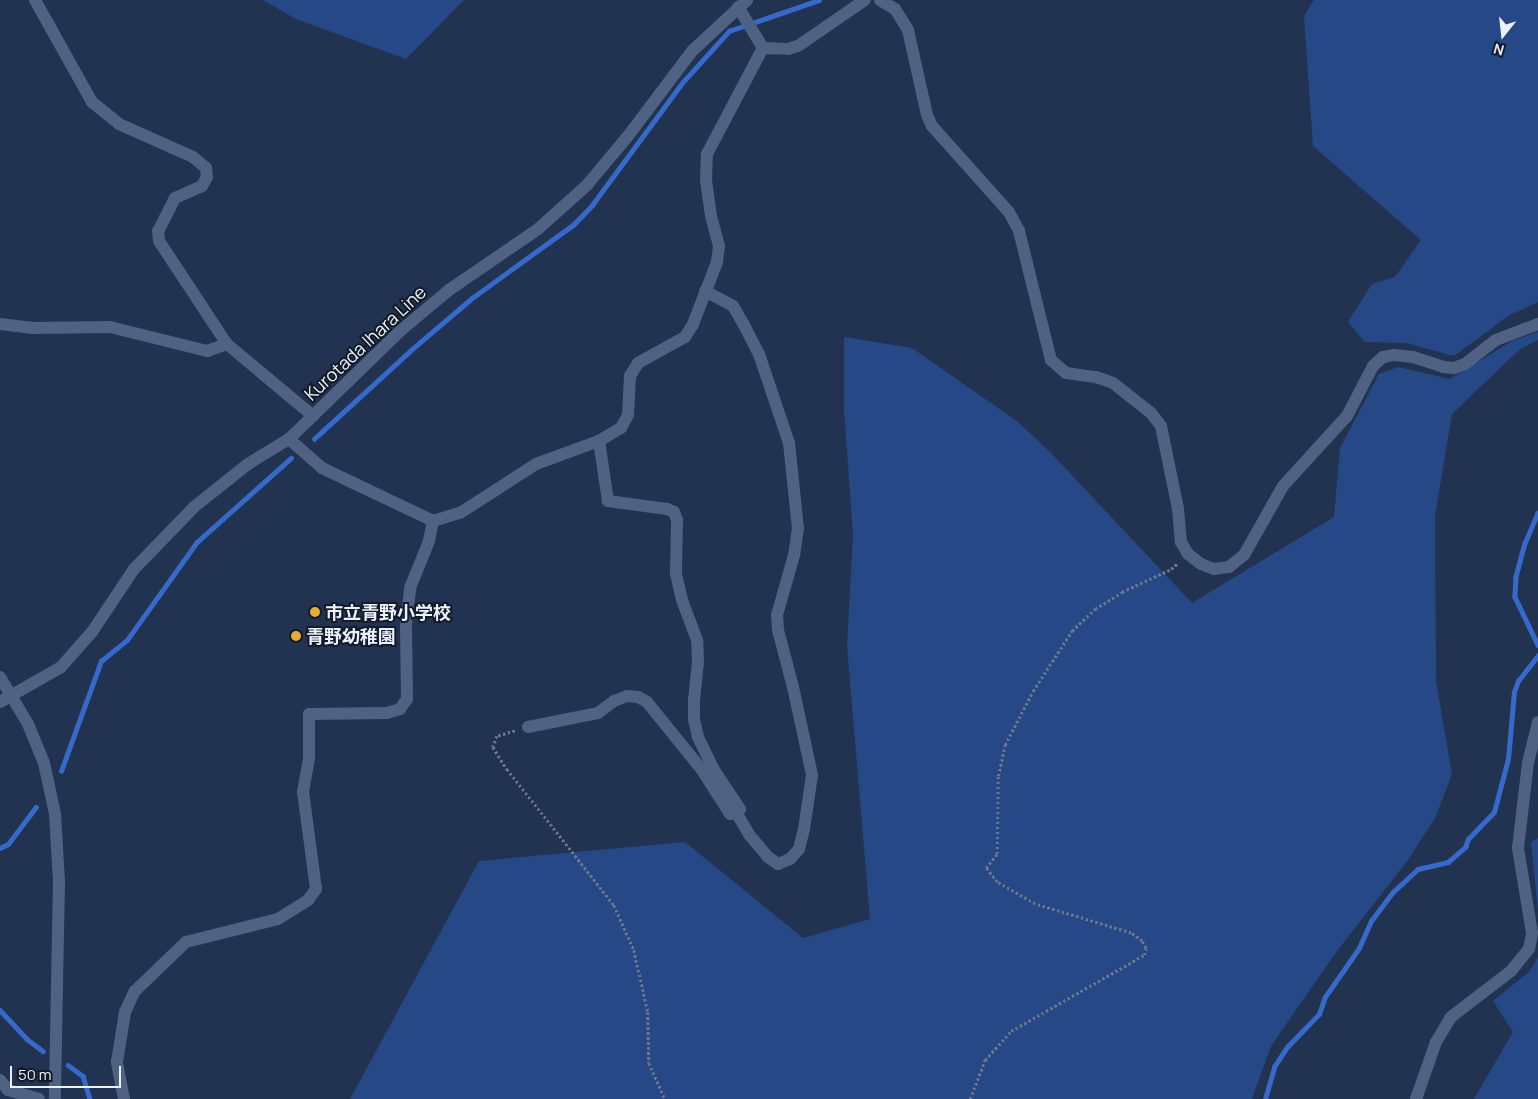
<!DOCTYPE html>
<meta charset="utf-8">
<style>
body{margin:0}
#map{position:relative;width:1538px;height:1099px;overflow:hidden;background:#223351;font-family:Manrope,"Noto Sans JP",sans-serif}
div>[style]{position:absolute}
.green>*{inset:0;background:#274886}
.stream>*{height:4.5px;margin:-2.25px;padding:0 2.25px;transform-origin:2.25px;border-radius:2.25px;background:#366aca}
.path>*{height:2.5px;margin-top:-1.25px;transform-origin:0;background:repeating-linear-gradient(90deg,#6a778e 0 2.5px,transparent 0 5px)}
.minor>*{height:12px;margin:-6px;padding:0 6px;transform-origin:6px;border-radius:6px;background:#4f6284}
.tertiary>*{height:12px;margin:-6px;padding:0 6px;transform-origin:6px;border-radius:6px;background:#4f6284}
.secondary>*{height:12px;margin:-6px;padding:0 6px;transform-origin:6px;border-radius:6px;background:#4f6284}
.dots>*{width:14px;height:14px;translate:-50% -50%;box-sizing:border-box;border:2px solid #131b28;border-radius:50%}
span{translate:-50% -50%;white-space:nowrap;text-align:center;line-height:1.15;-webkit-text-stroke:4px #131b28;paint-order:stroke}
.street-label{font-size:18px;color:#ebf2fd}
.poi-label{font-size:18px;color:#ebf2fd;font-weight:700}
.left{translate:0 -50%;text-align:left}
.north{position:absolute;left:1478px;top:10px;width:50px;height:50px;-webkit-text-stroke:4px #131b28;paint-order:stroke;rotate:196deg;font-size:14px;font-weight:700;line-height:20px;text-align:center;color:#ebf2fd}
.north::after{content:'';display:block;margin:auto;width:18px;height:22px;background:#ebf2fd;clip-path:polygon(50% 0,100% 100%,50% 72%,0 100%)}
.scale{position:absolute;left:10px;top:1066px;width:111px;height:22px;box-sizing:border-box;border:2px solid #ebf2fd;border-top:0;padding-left:6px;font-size:15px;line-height:18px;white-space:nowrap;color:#ebf2fd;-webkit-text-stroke:4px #131b28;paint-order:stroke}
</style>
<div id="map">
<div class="green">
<i style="clip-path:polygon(263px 0,464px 0,406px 59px,296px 19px)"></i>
<i style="clip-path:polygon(1314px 0,1538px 0,1538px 302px,1508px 316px,1454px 356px,1406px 343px,1365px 342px,1348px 322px,1372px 284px,1395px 277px,1421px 240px,1313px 146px,1304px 16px)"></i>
<i style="clip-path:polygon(1538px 332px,1538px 340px,1519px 350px,1452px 414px,1435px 516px,1436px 681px,1452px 774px,1435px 818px,1408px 860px,1337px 951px,1271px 1046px,1252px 1099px,350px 1099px,479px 861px,685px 842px,803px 938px,870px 919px,847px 646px,853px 534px,844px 410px,844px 337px,912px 348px,1018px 422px,1051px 453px,1192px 603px,1334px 517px,1340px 448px,1379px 374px,1398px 367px,1450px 379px,1512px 341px)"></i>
<i style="clip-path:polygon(1538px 838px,1538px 911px,1531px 842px)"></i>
<i style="clip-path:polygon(1538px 957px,1538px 1099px,1474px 1099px,1513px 1032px,1493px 1001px,1530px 971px)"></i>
</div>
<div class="stream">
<i style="left:314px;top:439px;width:132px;rotate:-42.5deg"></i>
<i style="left:411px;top:350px;width:80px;rotate:-40.4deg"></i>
<i style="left:472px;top:298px;width:125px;rotate:-35.9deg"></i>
<i style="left:573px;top:225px;width:28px;rotate:-46deg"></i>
<i style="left:592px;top:205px;width:152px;rotate:-53.6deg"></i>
<i style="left:682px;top:83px;width:70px;rotate:-47.9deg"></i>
<i style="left:729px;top:31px;width:95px;rotate:-19deg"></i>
<i style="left:1538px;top:513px;width:33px;rotate:113deg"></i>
<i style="left:1525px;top:543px;width:34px;rotate:105deg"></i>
<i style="left:1516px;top:576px;width:21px;rotate:93deg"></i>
<i style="left:1515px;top:597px;width:53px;rotate:64.4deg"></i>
<i style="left:61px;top:771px;width:117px;rotate:-70deg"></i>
<i style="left:101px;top:661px;width:33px;rotate:-39deg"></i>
<i style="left:127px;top:640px;width:120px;rotate:-54.5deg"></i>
<i style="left:197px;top:542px;width:126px;rotate:-41.8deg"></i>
<i style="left:0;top:848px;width:9px;rotate:-27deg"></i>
<i style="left:8px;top:844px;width:46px;rotate:-52.9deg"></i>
<i style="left:0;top:1010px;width:40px;rotate:47deg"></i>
<i style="left:27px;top:1039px;width:20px;rotate:37deg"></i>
<i style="left:68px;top:1065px;width:19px;rotate:36deg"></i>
<i style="left:83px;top:1076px;width:24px;rotate:73deg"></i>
<i style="left:1265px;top:1099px;width:33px;rotate:-74deg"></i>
<i style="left:1274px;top:1067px;width:24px;rotate:-57deg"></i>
<i style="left:1287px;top:1047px;width:46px;rotate:-45.9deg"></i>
<i style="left:1319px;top:1014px;width:18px;rotate:-71deg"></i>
<i style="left:1325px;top:997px;width:60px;rotate:-55.2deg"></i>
<i style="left:1359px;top:948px;width:30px;rotate:-66deg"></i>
<i style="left:1371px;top:921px;width:35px;rotate:-53deg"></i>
<i style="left:1392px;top:893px;width:35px;rotate:-43deg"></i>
<i style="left:1418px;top:869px;width:31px;rotate:-13deg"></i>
<i style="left:1448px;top:862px;width:23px;rotate:-41deg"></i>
<i style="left:1465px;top:847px;width:9px;rotate:-69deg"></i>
<i style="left:1468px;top:839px;width:37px;rotate:-46deg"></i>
<i style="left:1494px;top:812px;width:55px;rotate:-75.2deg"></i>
<i style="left:1508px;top:759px;width:67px;rotate:-84.9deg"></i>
<i style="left:1514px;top:692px;width:12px;rotate:-70deg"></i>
<i style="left:1518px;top:681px;width:33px;rotate:-52deg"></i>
</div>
<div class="path">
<i style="left:515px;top:731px;width:19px;rotate:164deg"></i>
<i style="left:497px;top:736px;width:12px;rotate:110deg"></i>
<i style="left:493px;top:747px;width:26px;rotate:58deg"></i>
<i style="left:507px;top:769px;width:173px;rotate:51.8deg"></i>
<i style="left:614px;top:905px;width:49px;rotate:66deg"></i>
<i style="left:634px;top:950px;width:64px;rotate:77.3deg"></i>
<i style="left:648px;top:1012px;width:51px;rotate:88.9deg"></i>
<i style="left:649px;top:1063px;width:39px;rotate:66deg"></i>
<i style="left:970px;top:1099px;width:42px;rotate:-69deg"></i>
<i style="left:985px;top:1060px;width:39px;rotate:-48deg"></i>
<i style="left:1011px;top:1031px;width:153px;rotate:-29.7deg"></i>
<i style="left:1144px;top:955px;width:7px;rotate:-74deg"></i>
<i style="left:1146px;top:948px;width:8px;rotate:-120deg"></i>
<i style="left:1142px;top:941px;width:14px;rotate:-144deg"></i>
<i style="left:1131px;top:933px;width:100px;rotate:-163.2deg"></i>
<i style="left:1035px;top:904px;width:44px;rotate:-149.9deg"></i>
<i style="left:997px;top:882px;width:18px;rotate:-128deg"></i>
<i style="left:986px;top:868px;width:18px;rotate:-52deg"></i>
<i style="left:997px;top:854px;width:78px;rotate:-89.3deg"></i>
<i style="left:998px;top:776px;width:32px;rotate:-77deg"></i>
<i style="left:1005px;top:745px;width:61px;rotate:-62.6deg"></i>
<i style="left:1033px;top:691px;width:72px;rotate:-57deg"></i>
<i style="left:1072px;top:631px;width:32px;rotate:-44deg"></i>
<i style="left:1095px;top:609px;width:32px;rotate:-32deg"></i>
<i style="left:1122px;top:592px;width:54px;rotate:-25.1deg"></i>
<i style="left:1171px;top:569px;width:9px;rotate:-41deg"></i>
</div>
<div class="minor">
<i style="left:35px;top:0;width:117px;rotate:60.8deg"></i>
<i style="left:92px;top:102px;width:35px;rotate:39deg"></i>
<i style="left:119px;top:124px;width:81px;rotate:24deg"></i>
<i style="left:193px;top:157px;width:17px;rotate:40deg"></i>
<i style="left:206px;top:168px;width:9px;rotate:84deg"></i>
<i style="left:207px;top:177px;width:10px;rotate:119deg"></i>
<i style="left:202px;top:186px;width:30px;rotate:156deg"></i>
<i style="left:175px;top:198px;width:37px;rotate:117deg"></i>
<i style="left:158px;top:231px;width:10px;rotate:84deg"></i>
<i style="left:159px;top:241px;width:123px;rotate:56.6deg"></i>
<i style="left:227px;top:344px;width:112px;rotate:39.9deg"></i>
<i style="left:880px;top:0;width:17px;rotate:31deg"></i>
<i style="left:895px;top:9px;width:25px;rotate:58deg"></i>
<i style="left:908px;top:30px;width:87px;rotate:77.4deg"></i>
<i style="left:927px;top:115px;width:12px;rotate:66deg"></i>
<i style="left:932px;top:126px;width:115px;rotate:48.2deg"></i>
<i style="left:1009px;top:212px;width:21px;rotate:62deg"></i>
<i style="left:1019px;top:231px;width:133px;rotate:76.1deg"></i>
<i style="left:1051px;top:360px;width:20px;rotate:41deg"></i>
<i style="left:1066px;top:373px;width:30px;rotate:8deg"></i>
<i style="left:1096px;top:377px;width:18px;rotate:19deg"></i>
<i style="left:1113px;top:383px;width:48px;rotate:38.3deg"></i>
<i style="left:1151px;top:413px;width:16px;rotate:52deg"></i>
<i style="left:1161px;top:426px;width:85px;rotate:78.4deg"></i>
<i style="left:1178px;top:509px;width:33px;rotate:85deg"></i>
<i style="left:1181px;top:542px;width:14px;rotate:60deg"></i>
<i style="left:1188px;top:554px;width:16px;rotate:38deg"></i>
<i style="left:1201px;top:564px;width:14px;rotate:21deg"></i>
<i style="left:1214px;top:569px;width:15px;rotate:-8deg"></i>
<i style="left:1229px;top:567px;width:19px;rotate:-39deg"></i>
<i style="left:1244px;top:555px;width:79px;rotate:-60.5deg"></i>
<i style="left:1283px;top:486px;width:95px;rotate:-47.6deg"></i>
<i style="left:1347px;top:416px;width:56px;rotate:-62.5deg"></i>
<i style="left:1373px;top:366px;width:13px;rotate:-42deg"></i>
<i style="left:1383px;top:357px;width:11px;rotate:-10deg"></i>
<i style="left:1394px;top:355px;width:19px;rotate:6deg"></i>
<i style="left:1413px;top:357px;width:32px;rotate:18deg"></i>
<i style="left:1443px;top:367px;width:11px;rotate:5deg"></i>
<i style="left:1454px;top:368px;width:12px;rotate:-20deg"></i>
<i style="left:1465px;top:364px;width:39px;rotate:-38deg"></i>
<i style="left:1496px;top:340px;width:45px;rotate:-20.9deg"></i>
<i style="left:738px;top:7px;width:48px;rotate:58.6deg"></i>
<i style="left:763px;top:48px;width:25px;rotate:2deg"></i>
<i style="left:788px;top:49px;width:10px;rotate:-17deg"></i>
<i style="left:798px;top:46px;width:81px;rotate:-34.5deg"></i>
<i style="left:705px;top:291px;width:32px;rotate:28deg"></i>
<i style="left:733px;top:306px;width:20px;rotate:60deg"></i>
<i style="left:743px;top:323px;width:35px;rotate:63deg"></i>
<i style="left:759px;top:354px;width:94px;rotate:71.4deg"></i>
<i style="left:789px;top:443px;width:85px;rotate:84deg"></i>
<i style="left:798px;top:528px;width:27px;rotate:98deg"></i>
<i style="left:794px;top:555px;width:62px;rotate:105.8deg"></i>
<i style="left:777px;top:615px;width:15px;rotate:86deg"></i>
<i style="left:778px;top:630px;width:59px;rotate:75.3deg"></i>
<i style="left:793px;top:687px;width:90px;rotate:77.8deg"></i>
<i style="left:812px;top:775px;width:55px;rotate:98.4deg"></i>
<i style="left:804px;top:829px;width:21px;rotate:104deg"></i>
<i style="left:799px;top:849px;width:13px;rotate:132deg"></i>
<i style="left:790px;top:859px;width:13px;rotate:157deg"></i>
<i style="left:778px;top:864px;width:12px;rotate:-145deg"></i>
<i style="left:768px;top:857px;width:30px;rotate:-130deg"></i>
<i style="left:749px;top:834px;width:27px;rotate:-121deg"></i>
<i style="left:0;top:324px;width:33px;rotate:7deg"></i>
<i style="left:33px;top:328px;width:77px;rotate:-0.7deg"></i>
<i style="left:110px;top:327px;width:100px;rotate:13.9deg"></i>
<i style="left:207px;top:351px;width:21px;rotate:-19deg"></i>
<i style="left:289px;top:439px;width:44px;rotate:41.3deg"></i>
<i style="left:322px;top:468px;width:123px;rotate:25.5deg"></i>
<i style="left:433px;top:521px;width:28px;rotate:-17deg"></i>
<i style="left:460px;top:513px;width:90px;rotate:-32.8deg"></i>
<i style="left:536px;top:464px;width:67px;rotate:-20.1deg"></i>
<i style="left:599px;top:441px;width:26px;rotate:-31deg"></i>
<i style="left:621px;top:428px;width:15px;rotate:-62deg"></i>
<i style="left:628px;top:415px;width:39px;rotate:-87deg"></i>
<i style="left:630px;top:376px;width:15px;rotate:-58deg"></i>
<i style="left:638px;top:363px;width:54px;rotate:-29deg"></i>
<i style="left:685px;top:337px;width:15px;rotate:-58deg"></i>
<i style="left:693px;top:324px;width:66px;rotate:-68.8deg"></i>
<i style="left:717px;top:262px;width:16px;rotate:-83deg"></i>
<i style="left:719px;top:246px;width:31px;rotate:-105deg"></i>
<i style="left:711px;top:216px;width:36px;rotate:-98deg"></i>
<i style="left:706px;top:180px;width:26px;rotate:-88deg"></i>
<i style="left:707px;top:154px;width:120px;rotate:-62.2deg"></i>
<i style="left:528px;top:727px;width:71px;rotate:-11.3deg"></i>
<i style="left:598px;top:713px;width:20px;rotate:-37deg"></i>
<i style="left:614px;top:701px;width:14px;rotate:-21deg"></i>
<i style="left:627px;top:696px;width:11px;rotate:5deg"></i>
<i style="left:638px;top:697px;width:10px;rotate:29deg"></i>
<i style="left:647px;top:702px;width:87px;rotate:51deg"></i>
<i style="left:702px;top:770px;width:52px;rotate:57.5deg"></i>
<i style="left:730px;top:814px;width:11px;rotate:-27deg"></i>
<i style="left:740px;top:809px;width:47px;rotate:-123.7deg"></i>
<i style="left:714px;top:770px;width:37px;rotate:-116deg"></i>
<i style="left:698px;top:737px;width:18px;rotate:-103deg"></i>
<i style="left:694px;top:719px;width:19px;rotate:-90deg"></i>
<i style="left:694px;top:700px;width:37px;rotate:-84deg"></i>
<i style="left:698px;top:663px;width:23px;rotate:-92deg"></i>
<i style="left:697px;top:640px;width:43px;rotate:-110.6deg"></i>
<i style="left:682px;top:600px;width:28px;rotate:-103deg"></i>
<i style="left:676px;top:573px;width:53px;rotate:-88.9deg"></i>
<i style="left:677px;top:520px;width:9px;rotate:-111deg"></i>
<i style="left:674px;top:512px;width:8px;rotate:-157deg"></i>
<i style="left:667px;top:509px;width:60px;rotate:-172.3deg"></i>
<i style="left:608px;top:501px;width:61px;rotate:-98.5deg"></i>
<i style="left:0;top:1080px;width:13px;rotate:51deg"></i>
<i style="left:8px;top:1090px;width:32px;rotate:16deg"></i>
<i style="left:124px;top:1099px;width:38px;rotate:-101deg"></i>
<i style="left:117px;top:1062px;width:51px;rotate:-80.9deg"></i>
<i style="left:125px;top:1012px;width:23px;rotate:-65deg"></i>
<i style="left:135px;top:991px;width:71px;rotate:-43.9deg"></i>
<i style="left:186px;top:942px;width:95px;rotate:-14deg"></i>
<i style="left:278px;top:919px;width:36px;rotate:-32deg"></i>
<i style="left:308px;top:900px;width:14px;rotate:-54deg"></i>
<i style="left:316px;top:889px;width:98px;rotate:-97.6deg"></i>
<i style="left:303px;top:792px;width:36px;rotate:-80deg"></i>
<i style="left:309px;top:757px;width:43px;rotate:-90deg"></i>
<i style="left:309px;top:714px;width:78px;rotate:-0.7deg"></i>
<i style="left:387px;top:713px;width:14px;rotate:-17deg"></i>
<i style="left:400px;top:709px;width:12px;rotate:-55deg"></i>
<i style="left:407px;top:699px;width:76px;rotate:-90.8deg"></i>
<i style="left:406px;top:623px;width:35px;rotate:-83deg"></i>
<i style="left:410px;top:588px;width:51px;rotate:-68deg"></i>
<i style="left:429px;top:541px;width:20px;rotate:-79deg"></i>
<i style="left:1416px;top:1099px;width:60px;rotate:-70.7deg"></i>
<i style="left:1436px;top:1042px;width:29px;rotate:-59deg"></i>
<i style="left:1451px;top:1017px;width:76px;rotate:-37.5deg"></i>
<i style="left:1511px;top:971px;width:28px;rotate:-51deg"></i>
<i style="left:1529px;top:949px;width:16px;rotate:-79deg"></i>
<i style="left:1532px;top:933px;width:86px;rotate:-99.4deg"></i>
<i style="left:1518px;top:848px;width:86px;rotate:-83.3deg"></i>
<i style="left:1528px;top:763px;width:42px;rotate:-76.3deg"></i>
</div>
<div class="tertiary">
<i style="left:0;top:677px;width:55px;rotate:59.2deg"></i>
<i style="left:28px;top:724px;width:42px;rotate:67.7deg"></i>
<i style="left:44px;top:763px;width:52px;rotate:77.8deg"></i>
<i style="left:55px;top:814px;width:67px;rotate:86.6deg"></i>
<i style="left:59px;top:881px;width:218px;rotate:91.1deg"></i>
</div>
<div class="secondary">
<i style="left:0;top:702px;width:70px;rotate:-29.8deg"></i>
<i style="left:61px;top:667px;width:47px;rotate:-48.5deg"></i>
<i style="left:92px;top:632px;width:76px;rotate:-56.3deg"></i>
<i style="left:134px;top:569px;width:86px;rotate:-45.9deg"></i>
<i style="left:194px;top:507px;width:69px;rotate:-38.5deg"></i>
<i style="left:248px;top:464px;width:48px;rotate:-31.4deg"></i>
<i style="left:289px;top:439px;width:153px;rotate:-44.2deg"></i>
<i style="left:399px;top:332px;width:65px;rotate:-40deg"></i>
<i style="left:449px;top:290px;width:108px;rotate:-34.4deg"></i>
<i style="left:538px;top:229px;width:66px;rotate:-41.9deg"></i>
<i style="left:587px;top:185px;width:64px;rotate:-50.1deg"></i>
<i style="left:628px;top:136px;width:106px;rotate:-53deg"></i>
<i style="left:692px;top:51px;width:75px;rotate:-42.8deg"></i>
</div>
<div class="dots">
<i style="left:315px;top:612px;background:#e6ad36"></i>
<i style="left:296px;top:636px;background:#e6ad36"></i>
</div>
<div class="street-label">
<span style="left:365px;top:343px;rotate:-43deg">Kurotada Ihara Line</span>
</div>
<div class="poi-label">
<span class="left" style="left:325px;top:612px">市立青野小学校</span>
<span class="left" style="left:306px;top:636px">青野幼稚園</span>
</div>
<div class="north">N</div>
<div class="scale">50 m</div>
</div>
